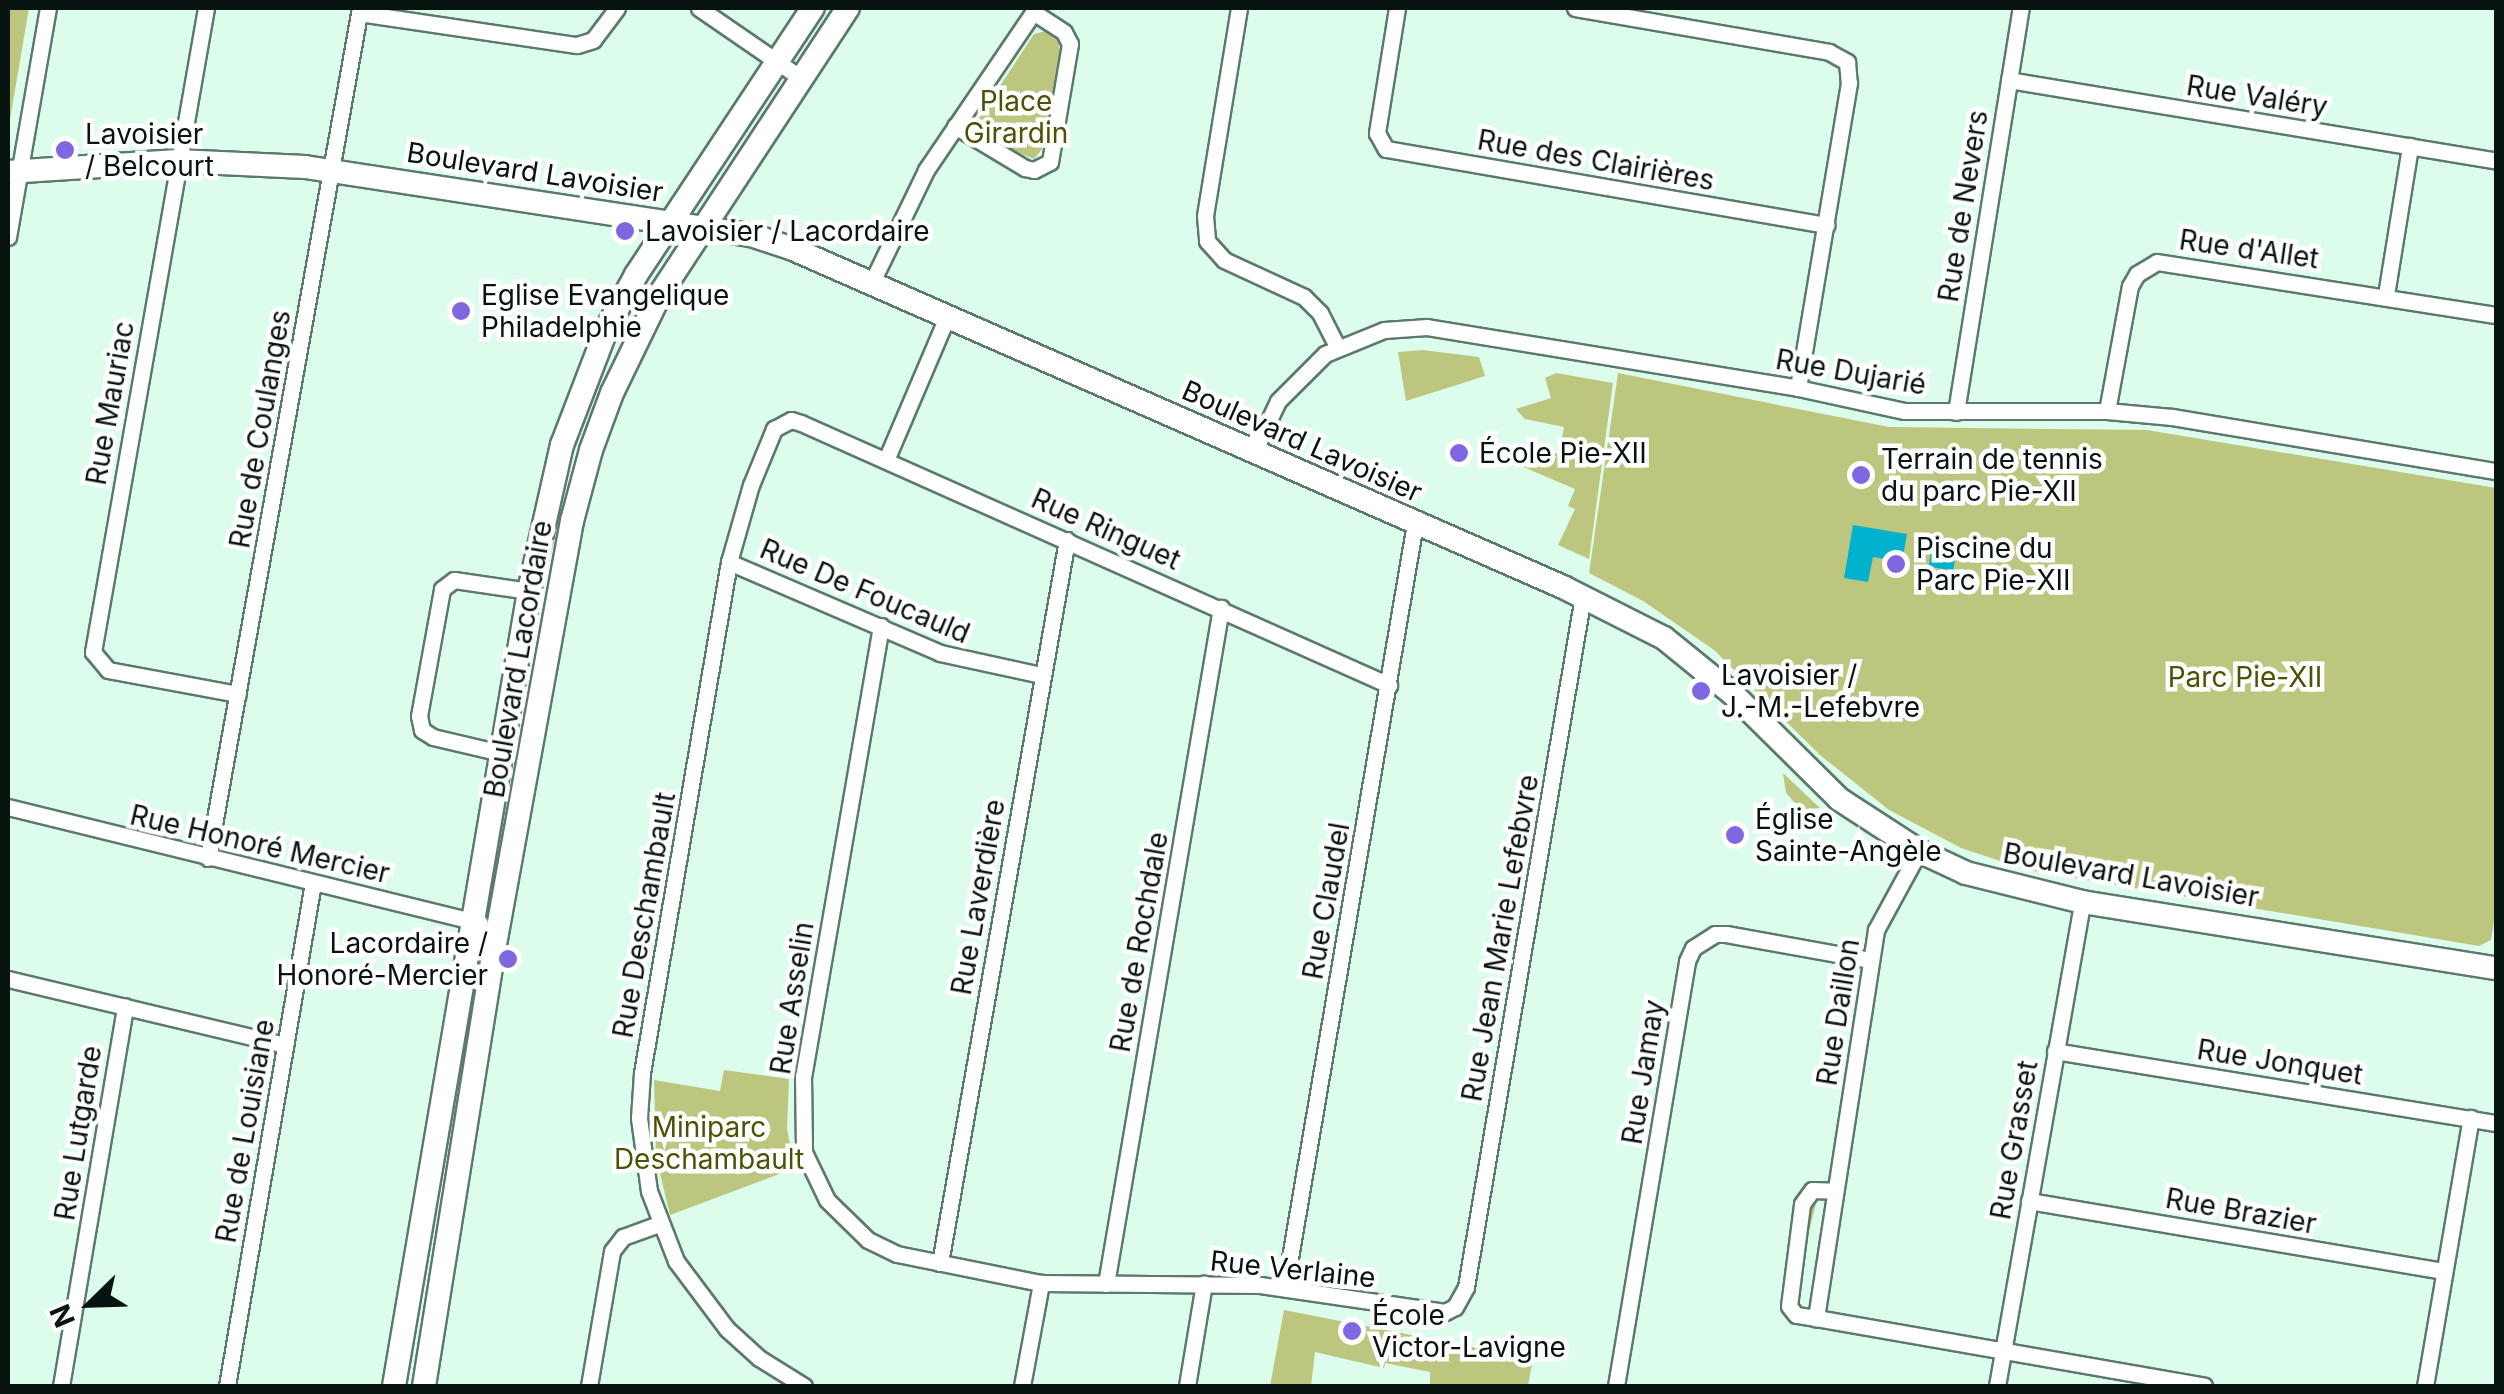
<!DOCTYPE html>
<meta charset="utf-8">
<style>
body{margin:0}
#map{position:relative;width:2504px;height:1394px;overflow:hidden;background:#dcfcec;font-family:Inter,sans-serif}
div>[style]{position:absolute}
.green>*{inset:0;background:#bdc67f;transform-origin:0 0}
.water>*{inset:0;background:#00b2ce;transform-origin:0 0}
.roads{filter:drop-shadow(2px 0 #5c796b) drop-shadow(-2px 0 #5c796b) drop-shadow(0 2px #5c796b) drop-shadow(0 -2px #5c796b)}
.street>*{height:15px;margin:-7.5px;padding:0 7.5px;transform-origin:7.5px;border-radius:7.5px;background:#fff}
.secondary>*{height:22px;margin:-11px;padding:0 11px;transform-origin:11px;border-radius:11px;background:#fff}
.dots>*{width:28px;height:28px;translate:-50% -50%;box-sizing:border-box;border:5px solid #fff;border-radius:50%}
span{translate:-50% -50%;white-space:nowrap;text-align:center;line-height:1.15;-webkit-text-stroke:9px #fff;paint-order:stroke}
.street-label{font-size:28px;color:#08140f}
.park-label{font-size:28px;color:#4c5103}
.poi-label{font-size:28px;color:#08140f}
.left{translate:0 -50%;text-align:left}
.right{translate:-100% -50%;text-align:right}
.frame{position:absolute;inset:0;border:10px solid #08140f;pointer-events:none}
.north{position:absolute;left:40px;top:1254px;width:100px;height:100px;-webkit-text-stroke:8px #fff;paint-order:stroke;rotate:247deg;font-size:28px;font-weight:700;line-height:40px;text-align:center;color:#08140f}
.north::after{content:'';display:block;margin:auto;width:35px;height:45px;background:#08140f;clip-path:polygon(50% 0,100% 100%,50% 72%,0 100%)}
</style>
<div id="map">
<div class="green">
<i style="clip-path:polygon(8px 8px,29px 8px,8px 131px)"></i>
<i style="clip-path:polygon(1045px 31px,1058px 41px,1060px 50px,1043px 148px,1034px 159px,1000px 145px,985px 135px,977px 121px,1034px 34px)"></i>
<i style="clip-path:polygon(1423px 350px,1479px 357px,1485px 376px,1406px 401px,1398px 352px)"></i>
<i style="clip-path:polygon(1556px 373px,1613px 383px,1589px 559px,1558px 545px,1575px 509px,1568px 506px,1575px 489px,1514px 463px,1514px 446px,1559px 454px,1564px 427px,1525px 419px,1516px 409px,1551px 398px,1545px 378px)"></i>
<i style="clip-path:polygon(1618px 373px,1889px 427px,2147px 430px,2496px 488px,2496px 908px,2491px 940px,2479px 946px,2027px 870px,1961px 848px,1889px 810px,1820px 755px,1714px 650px,1643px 601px,1589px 573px)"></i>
<i style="clip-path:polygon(1783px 773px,1820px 808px,1806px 809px,1794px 802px,1786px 793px)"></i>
<i style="clip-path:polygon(724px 1070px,789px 1079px,787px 1129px,795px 1168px,670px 1215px,656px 1157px,654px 1080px,720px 1091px)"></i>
<i style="left:1812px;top:1203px;width:4px;height:104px;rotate:14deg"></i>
<i style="clip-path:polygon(1284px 1310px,1533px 1359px,1528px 1386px,1430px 1386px,1430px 1372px,1385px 1363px,1384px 1368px,1315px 1352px,1311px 1386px,1270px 1386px)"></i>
</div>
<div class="water">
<i style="clip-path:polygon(1853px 525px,1907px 534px,1902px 562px,1873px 557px,1868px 582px,1844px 578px)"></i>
<i style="left:1933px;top:539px;width:25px;height:28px;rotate:9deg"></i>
</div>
<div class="roads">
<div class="street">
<i style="left:206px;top:8px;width:654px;rotate:99.95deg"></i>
<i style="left:93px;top:652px;width:23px;rotate:50deg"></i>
<i style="left:108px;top:670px;width:132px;rotate:10.5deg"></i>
<i style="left:699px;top:8px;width:124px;rotate:34.5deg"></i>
<i style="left:1239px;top:8px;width:211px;rotate:99.3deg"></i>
<i style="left:1205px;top:216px;width:25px;rotate:85deg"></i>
<i style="left:1207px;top:241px;width:25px;rotate:48deg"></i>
<i style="left:1224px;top:260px;width:88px;rotate:24.8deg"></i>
<i style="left:1304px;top:297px;width:23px;rotate:45deg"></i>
<i style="left:1320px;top:313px;width:37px;rotate:63deg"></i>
<i style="left:1397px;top:8px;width:127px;rotate:99.1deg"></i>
<i style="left:1377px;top:133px;width:18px;rotate:61deg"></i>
<i style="left:1386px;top:149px;width:447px;rotate:9.8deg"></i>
<i style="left:1575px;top:8px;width:258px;rotate:9.8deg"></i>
<i style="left:1829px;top:52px;width:21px;rotate:29deg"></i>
<i style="left:1847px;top:62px;width:21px;rotate:85deg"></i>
<i style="left:1849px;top:83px;width:309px;rotate:99.5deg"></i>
<i style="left:359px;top:13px;width:220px;rotate:8.4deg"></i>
<i style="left:577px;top:45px;width:17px;rotate:-17deg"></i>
<i style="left:593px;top:40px;width:40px;rotate:-53deg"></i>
<i style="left:2009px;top:80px;width:494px;rotate:9.4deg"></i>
<i style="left:955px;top:126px;width:82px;rotate:31deg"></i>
<i style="left:1025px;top:168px;width:9px;rotate:13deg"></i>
<i style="left:1034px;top:170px;width:18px;rotate:-27deg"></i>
<i style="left:1050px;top:162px;width:120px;rotate:-80.4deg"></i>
<i style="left:1070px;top:44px;width:13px;rotate:-117deg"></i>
<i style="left:1064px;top:32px;width:37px;rotate:-147deg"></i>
<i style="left:8px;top:237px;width:232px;rotate:-80.1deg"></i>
<i style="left:871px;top:284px;width:127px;rotate:-64.2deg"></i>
<i style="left:926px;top:170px;width:196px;rotate:-55.8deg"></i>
<i style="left:2386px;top:295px;width:151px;rotate:-80.8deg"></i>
<i style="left:2107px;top:411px;width:127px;rotate:-79.6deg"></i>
<i style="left:2130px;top:286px;width:14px;rotate:-60deg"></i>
<i style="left:2137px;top:274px;width:23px;rotate:-31deg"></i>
<i style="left:2157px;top:262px;width:343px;rotate:8.9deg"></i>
<i style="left:1956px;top:412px;width:409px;rotate:-80.9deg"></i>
<i style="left:1254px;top:452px;width:56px;rotate:-64.8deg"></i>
<i style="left:1278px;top:401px;width:66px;rotate:-45deg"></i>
<i style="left:1325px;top:354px;width:64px;rotate:-22.1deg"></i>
<i style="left:1384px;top:330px;width:43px;rotate:-4deg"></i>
<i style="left:1427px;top:327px;width:376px;rotate:9.3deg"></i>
<i style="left:1798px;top:388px;width:108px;rotate:12.2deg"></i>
<i style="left:1904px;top:411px;width:203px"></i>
<i style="left:2107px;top:411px;width:65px;rotate:5.3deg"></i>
<i style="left:2172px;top:417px;width:328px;rotate:9.5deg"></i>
<i style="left:886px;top:460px;width:153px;rotate:-66.9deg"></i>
<i style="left:729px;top:562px;width:230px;rotate:23.3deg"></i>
<i style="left:940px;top:653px;width:103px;rotate:12.3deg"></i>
<i style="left:881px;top:626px;width:457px;rotate:99.8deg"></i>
<i style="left:803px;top:1076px;width:76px;rotate:89.2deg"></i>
<i style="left:804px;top:1152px;width:53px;rotate:64.4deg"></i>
<i style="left:827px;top:1200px;width:57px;rotate:44.3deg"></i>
<i style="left:868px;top:1240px;width:32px;rotate:26deg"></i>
<i style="left:897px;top:1254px;width:147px;rotate:11.4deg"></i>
<i style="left:1041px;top:1283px;width:219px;rotate:0.5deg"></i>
<i style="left:1260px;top:1285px;width:187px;rotate:8.3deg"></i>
<i style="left:1445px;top:1312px;width:11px;rotate:-27deg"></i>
<i style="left:1455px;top:1307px;width:23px;rotate:-61deg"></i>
<i style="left:1466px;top:1287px;width:701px;rotate:-80.39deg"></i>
<i style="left:501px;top:753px;width:70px;rotate:-166.8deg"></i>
<i style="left:433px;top:737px;width:13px;rotate:-148deg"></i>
<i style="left:422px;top:730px;width:14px;rotate:-102deg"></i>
<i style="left:419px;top:716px;width:129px;rotate:-79.7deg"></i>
<i style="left:442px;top:589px;width:15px;rotate:-37deg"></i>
<i style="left:454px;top:580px;width:76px;rotate:8.3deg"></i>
<i style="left:8px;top:807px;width:486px;rotate:13.8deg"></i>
<i style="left:1919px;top:851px;width:90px;rotate:118.6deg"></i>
<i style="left:1876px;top:930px;width:393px;rotate:98.8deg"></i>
<i style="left:1816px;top:1318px;width:394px;rotate:9.9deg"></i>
<i style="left:208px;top:858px;width:863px;rotate:-79.86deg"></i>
<i style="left:8px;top:979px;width:285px;rotate:13.4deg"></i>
<i style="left:2055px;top:1051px;width:447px;rotate:9.3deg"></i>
<i style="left:2029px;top:1201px;width:421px;rotate:9.6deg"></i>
<i style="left:940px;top:1263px;width:734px;rotate:-80.04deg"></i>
<i style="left:1106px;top:1284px;width:686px;rotate:-80.35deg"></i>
<i style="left:1285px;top:1287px;width:775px;rotate:-80.34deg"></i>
<i style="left:1816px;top:1318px;width:20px;rotate:-171deg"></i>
<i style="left:1796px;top:1315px;width:11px;rotate:-128deg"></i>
<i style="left:1789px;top:1306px;width:103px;rotate:-82.7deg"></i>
<i style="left:1802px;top:1204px;width:17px;rotate:-54deg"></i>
<i style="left:1812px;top:1190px;width:23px;rotate:2deg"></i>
<i style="left:61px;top:1386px;width:385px;rotate:-80.4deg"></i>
<i style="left:227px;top:1386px;width:510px;rotate:-80.3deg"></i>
<i style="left:589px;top:1386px;width:137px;rotate:-80.3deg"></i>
<i style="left:612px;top:1251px;width:18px;rotate:-52deg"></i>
<i style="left:623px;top:1237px;width:37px;rotate:-20deg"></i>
<i style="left:804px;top:1386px;width:53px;rotate:-148.1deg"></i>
<i style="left:759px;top:1358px;width:43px;rotate:-137.8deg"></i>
<i style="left:727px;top:1329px;width:85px;rotate:-126.9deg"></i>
<i style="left:676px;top:1261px;width:75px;rotate:-111.1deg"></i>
<i style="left:649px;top:1191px;width:74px;rotate:-97.8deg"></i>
<i style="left:639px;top:1118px;width:45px;rotate:-86.2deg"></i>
<i style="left:642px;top:1073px;width:518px;rotate:-80.34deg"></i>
<i style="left:729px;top:562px;width:80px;rotate:-74.1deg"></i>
<i style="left:751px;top:485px;width:61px;rotate:-67.7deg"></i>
<i style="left:774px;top:429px;width:19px;rotate:-28deg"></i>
<i style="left:791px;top:420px;width:10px;rotate:17deg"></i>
<i style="left:801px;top:423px;width:644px;rotate:24.02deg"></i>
<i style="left:1022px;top:1386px;width:105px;rotate:-79.5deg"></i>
<i style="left:1187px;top:1386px;width:104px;rotate:-80.6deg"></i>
<i style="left:1616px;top:1386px;width:431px;rotate:-80.5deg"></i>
<i style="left:1687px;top:961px;width:14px;rotate:-65deg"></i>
<i style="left:1693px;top:948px;width:26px;rotate:-32deg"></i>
<i style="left:1715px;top:934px;width:11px"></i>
<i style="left:1726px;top:934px;width:146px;rotate:10.2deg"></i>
<i style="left:1997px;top:1386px;width:491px;rotate:-80deg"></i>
<i style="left:2425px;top:1386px;width:272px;rotate:-80.3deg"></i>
</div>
<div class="secondary">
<i style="left:8px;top:172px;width:170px;rotate:-3.7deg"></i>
<i style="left:178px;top:161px;width:127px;rotate:2.7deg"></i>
<i style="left:305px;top:167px;width:451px;rotate:8.7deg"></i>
<i style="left:751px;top:235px;width:44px;rotate:18.4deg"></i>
<i style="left:793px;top:249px;width:841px;rotate:23.7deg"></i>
<i style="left:1563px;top:587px;width:113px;rotate:26.8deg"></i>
<i style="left:1664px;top:638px;width:89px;rotate:39.1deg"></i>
<i style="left:1733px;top:694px;width:149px;rotate:44.7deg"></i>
<i style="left:1839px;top:799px;width:95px;rotate:33deg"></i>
<i style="left:1919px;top:851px;width:52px;rotate:25.1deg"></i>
<i style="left:1966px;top:873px;width:120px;rotate:14deg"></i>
<i style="left:2082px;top:902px;width:419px;rotate:9.1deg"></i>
<i style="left:394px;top:1386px;width:806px;rotate:-80.36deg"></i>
<i style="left:529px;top:591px;width:150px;rotate:-77.3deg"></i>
<i style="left:562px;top:445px;width:125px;rotate:-69deg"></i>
<i style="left:607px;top:328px;width:60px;rotate:-61.3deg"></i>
<i style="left:636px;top:275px;width:320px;rotate:-56.5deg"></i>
<i style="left:424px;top:1386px;width:442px;rotate:-80.9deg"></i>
<i style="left:494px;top:950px;width:436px;rotate:-79.7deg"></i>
<i style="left:572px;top:521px;width:73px;rotate:-75deg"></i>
<i style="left:591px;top:450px;width:61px;rotate:-69.8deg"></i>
<i style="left:612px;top:393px;width:110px;rotate:-64.1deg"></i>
<i style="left:660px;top:294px;width:342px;rotate:-56.7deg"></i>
</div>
</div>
<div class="dots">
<i style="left:65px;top:150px;background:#8067e2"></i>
<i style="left:625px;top:231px;background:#8067e2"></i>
<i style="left:461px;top:311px;background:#8067e2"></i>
<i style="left:1459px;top:453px;background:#8067e2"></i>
<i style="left:1861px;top:475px;background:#8067e2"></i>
<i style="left:1896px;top:564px;background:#8067e2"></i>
<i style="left:1701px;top:691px;background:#8067e2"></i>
<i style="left:1735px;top:835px;background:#8067e2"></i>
<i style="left:508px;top:959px;background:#8067e2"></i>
<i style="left:1352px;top:1331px;background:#8067e2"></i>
</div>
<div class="street-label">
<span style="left:2257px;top:96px;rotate:9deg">Rue Valéry</span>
<span style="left:1596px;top:160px;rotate:10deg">Rue des Clairières</span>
<span style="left:535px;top:172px;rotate:9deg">Boulevard Lavoisier</span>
<span style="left:1963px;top:206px;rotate:-81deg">Rue de Nevers</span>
<span style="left:2249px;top:249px;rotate:8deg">Rue d'Allet</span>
<span style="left:1851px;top:372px;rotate:10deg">Rue Dujarié</span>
<span style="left:110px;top:403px;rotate:-80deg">Rue Mauriac</span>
<span style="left:260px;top:429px;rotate:-80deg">Rue de Coulanges</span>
<span style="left:1302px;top:441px;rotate:24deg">Boulevard Lavoisier</span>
<span style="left:1106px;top:529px;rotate:24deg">Rue Ringuet</span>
<span style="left:865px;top:591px;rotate:23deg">Rue De Foucauld</span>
<span style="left:518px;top:659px;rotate:-80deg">Boulevard Lacordaire</span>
<span style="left:260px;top:844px;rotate:13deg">Rue Honoré Mercier</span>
<span style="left:2131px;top:875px;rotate:10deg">Boulevard Lavoisier</span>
<span style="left:978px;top:897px;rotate:-80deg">Rue Laverdière</span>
<span style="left:1326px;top:901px;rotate:-80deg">Rue Claudel</span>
<span style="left:644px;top:915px;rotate:-80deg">Rue Deschambault</span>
<span style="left:1500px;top:938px;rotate:-80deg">Rue Jean Marie Lefebvre</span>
<span style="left:1139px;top:942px;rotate:-80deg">Rue de Rochdale</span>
<span style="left:792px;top:998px;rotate:-81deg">Rue Asselin</span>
<span style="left:1838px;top:1012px;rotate:-81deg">Rue Daillon</span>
<span style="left:2280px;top:1062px;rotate:9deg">Rue Jonquet</span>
<span style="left:1643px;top:1072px;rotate:-81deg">Rue Jamay</span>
<span style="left:245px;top:1131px;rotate:-80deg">Rue de Louisiane</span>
<span style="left:78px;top:1133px;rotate:-81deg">Rue Lutgarde</span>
<span style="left:2014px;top:1140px;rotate:-80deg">Rue Grasset</span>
<span style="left:2241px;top:1211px;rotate:10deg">Rue Brazier</span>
<span style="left:1293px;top:1269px;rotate:6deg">Rue Verlaine</span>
</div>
<div class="park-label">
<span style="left:1016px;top:117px">Place<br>Girardin</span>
<span style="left:2245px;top:677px">Parc Pie-XII</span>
<span style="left:709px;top:1143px">Miniparc<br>Deschambault</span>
</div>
<div class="poi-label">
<span class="left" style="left:85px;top:150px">Lavoisier<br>/ Belcourt</span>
<span class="left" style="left:645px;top:231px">Lavoisier / Lacordaire</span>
<span class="left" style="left:481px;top:311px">Eglise Evangelique<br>Philadelphie</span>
<span class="left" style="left:1479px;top:453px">École Pie-XII</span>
<span class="left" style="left:1881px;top:475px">Terrain de tennis<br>du parc Pie-XII</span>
<span class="left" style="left:1916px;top:564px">Piscine du<br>Parc Pie-XII</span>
<span class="left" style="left:1721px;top:691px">Lavoisier /<br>J.-M.-Lefebvre</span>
<span class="left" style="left:1755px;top:835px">Église<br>Sainte-Angèle</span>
<span class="right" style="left:488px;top:959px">Lacordaire /<br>Honoré-Mercier</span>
<span class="left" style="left:1372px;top:1331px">École<br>Victor-Lavigne</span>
</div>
<div class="frame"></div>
<div class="north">N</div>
</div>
